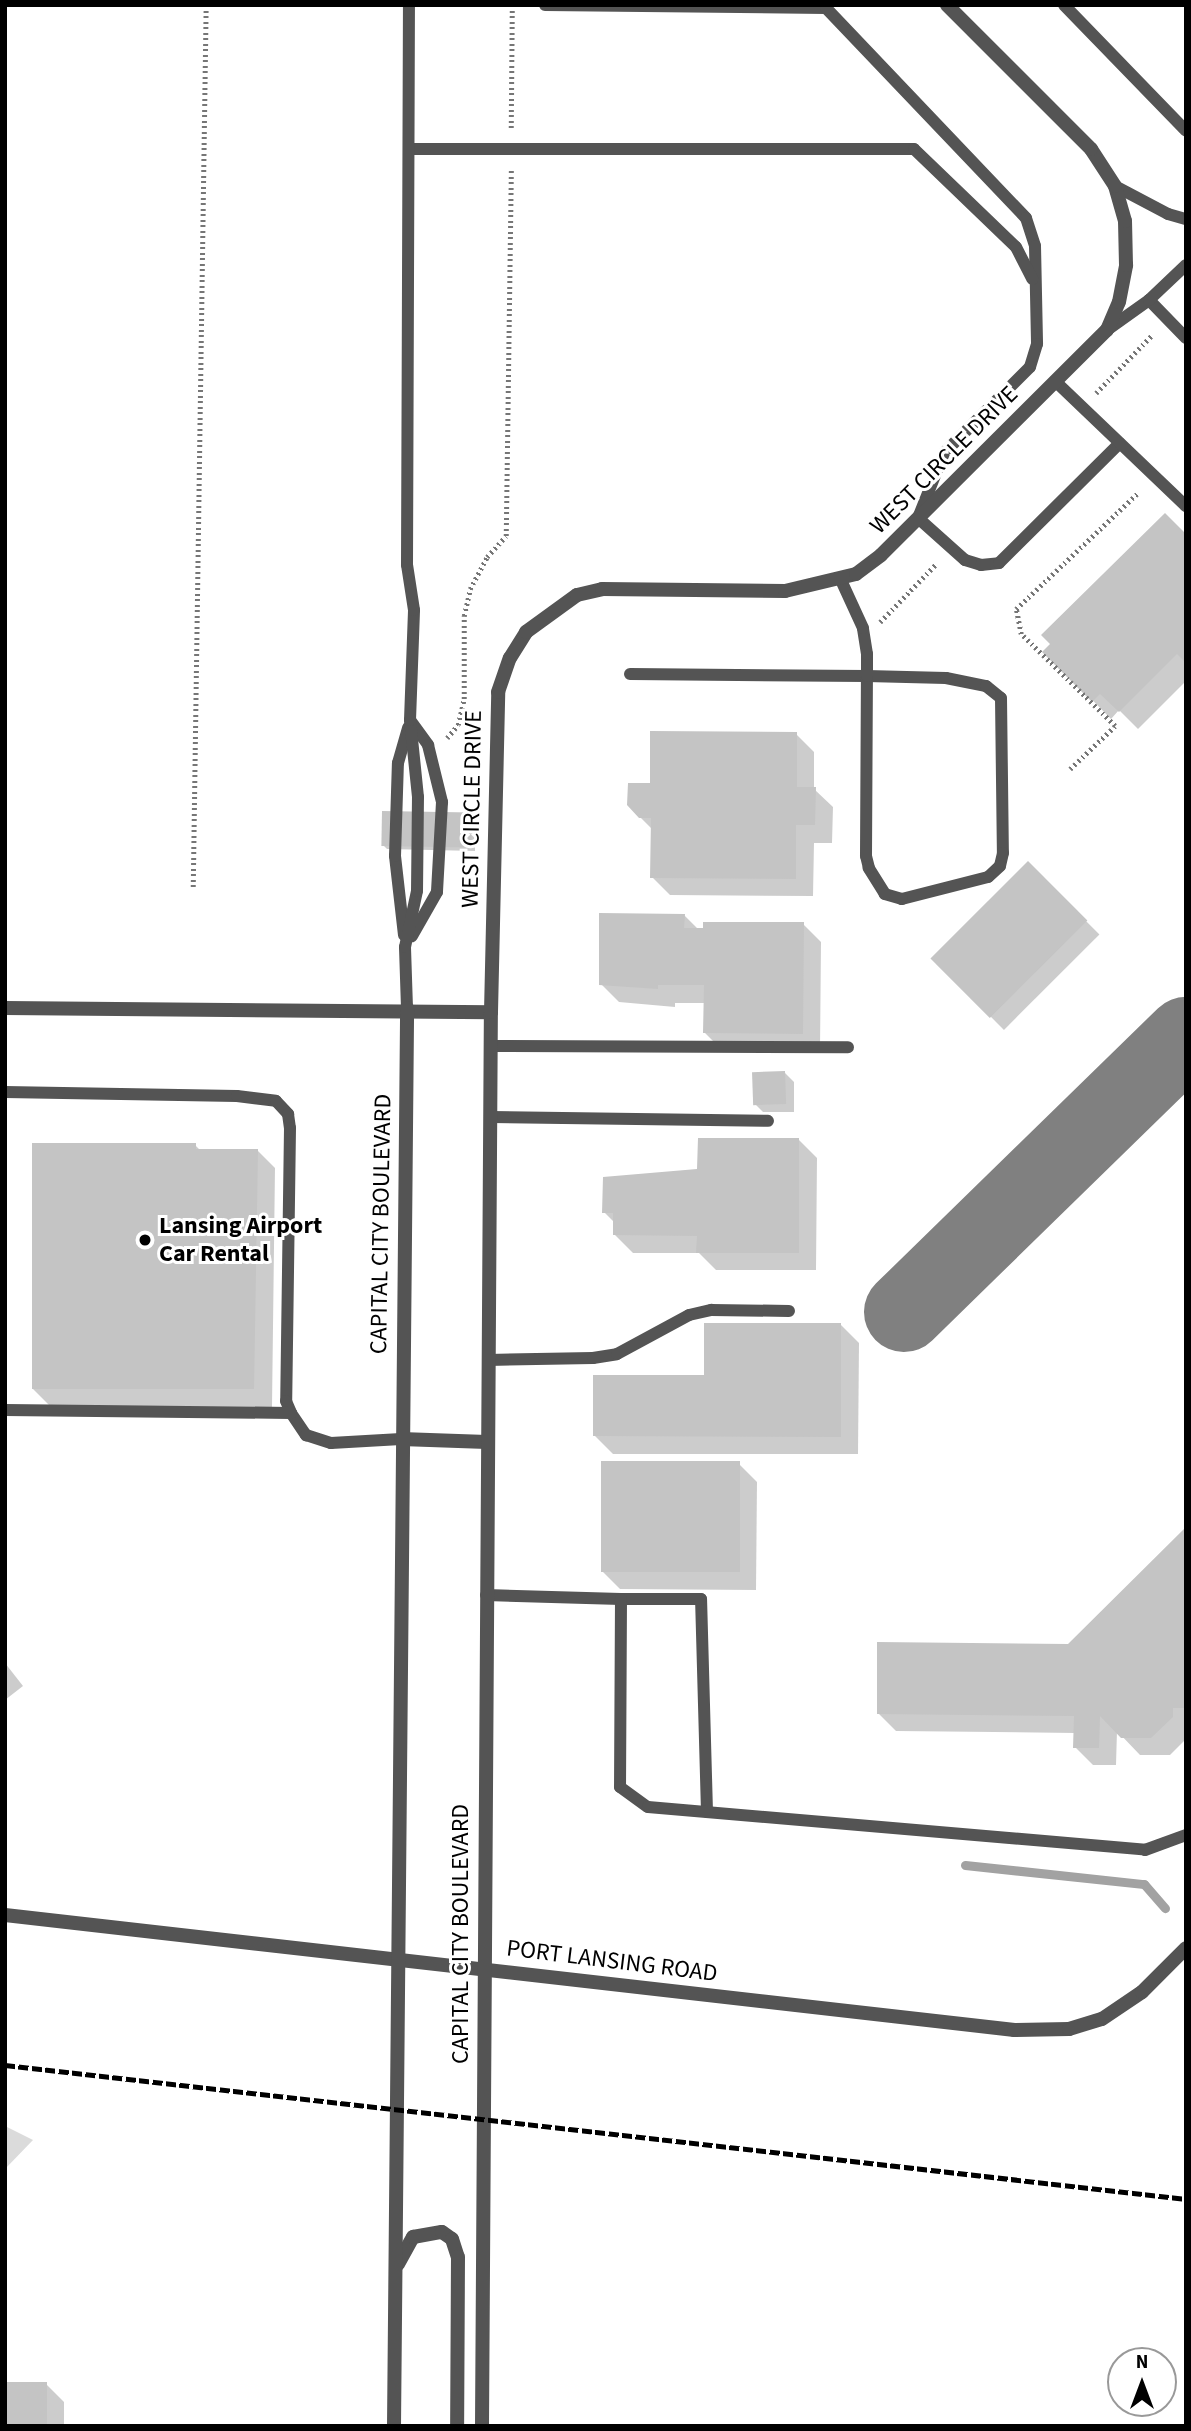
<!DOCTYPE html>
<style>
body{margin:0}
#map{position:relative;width:1191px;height:2431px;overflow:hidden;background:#fff;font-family:"Source Sans 3",sans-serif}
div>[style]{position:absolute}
.green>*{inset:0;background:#dbdbdb}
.shadow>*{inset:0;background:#0003;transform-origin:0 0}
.stream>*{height:9px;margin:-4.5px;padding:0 4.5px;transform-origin:4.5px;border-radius:4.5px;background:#a2a2a2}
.taxiway>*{height:80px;margin:-40px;padding:0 40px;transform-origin:40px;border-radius:40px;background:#808080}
.building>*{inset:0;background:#c4c4c4;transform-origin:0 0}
.path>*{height:4.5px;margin-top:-2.25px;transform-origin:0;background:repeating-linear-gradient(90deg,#767676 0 2px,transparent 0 5.5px)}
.lane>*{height:12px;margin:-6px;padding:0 6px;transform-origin:6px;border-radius:6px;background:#545454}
.street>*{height:14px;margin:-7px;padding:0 7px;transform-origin:7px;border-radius:7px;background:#545454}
.rail>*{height:5px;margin-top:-2.5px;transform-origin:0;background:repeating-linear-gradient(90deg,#000 0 10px,transparent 0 13.5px)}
.dots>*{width:19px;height:19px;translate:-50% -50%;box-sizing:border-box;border:4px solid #fff;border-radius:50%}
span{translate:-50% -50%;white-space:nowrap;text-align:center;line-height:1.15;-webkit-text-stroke:6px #fff;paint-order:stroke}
.street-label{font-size:24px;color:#000}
.poi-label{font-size:24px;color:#000;font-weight:700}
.left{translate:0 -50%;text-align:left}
.frame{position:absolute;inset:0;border:7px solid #000;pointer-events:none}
.north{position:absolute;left:1107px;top:2347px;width:70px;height:70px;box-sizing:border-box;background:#fff;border:2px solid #999;border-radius:50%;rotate:0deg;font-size:19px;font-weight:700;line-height:28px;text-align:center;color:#000}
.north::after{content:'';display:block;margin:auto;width:24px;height:32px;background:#000;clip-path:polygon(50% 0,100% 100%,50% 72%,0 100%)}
</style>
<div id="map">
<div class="green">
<i style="clip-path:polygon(5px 2126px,33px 2140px,5px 2169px)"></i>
</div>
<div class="shadow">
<i style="clip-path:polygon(1186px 536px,1186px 681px,1138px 729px,1119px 710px,1111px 719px,1045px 652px)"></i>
<i style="clip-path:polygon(796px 734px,814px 752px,814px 789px,833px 807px,832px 843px,814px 843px,813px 896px,670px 895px,652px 877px,652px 829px,640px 817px,652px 785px)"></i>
<i style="clip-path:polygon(471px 815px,475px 819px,475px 851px,387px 849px,383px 845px)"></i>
<i style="left:1028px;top:863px;width:101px;height:135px;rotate:45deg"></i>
<i style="clip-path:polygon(684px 915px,698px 929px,803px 924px,821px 942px,820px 1051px,723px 1051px,705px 1033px,705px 1003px,675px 1003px,675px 1007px,619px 1002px,601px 984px)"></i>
<i style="clip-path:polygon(785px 1073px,794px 1082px,794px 1112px,763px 1112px,754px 1103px)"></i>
<i style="clip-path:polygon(799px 1140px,817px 1158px,816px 1270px,716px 1270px,699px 1253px,633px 1253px,615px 1235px,615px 1223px,604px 1212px,699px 1170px)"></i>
<i style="clip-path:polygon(195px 1145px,200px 1150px,257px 1150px,275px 1168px,272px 1407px,51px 1407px,33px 1389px)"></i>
<i style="clip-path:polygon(841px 1325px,859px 1343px,858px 1454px,613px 1454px,595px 1436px,706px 1376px)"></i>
<i style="clip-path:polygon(739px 1464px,757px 1482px,756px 1590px,620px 1589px,602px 1571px)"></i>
<i style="clip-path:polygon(1186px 1530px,1186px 1739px,1170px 1755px,1140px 1755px,1117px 1731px,1116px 1765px,1093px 1765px,1075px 1747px,1075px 1733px,896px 1731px,878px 1713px,1068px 1646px)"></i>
<i style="clip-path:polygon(5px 1663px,23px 1686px,5px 1700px)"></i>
<i style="clip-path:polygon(46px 2384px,64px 2402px,64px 2426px,5px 2426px)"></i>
</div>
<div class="stream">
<i style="left:965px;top:1865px;width:180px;rotate:6.1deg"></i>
<i style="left:1144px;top:1884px;width:32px;rotate:49deg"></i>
</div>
<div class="taxiway">
<i style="left:904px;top:1312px;width:394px;rotate:-44.3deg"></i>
</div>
<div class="building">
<i style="clip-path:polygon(1165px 513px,1186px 534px,1186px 663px,1177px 654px,1119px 712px,1100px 694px,1092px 702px,1042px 652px,1050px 644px,1041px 635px)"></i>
<i style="clip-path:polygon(650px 731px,797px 732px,797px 787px,816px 787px,815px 825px,796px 825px,796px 879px,650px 878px,651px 818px,639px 818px,627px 805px,628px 783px,650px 783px)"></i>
<i style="left:382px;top:811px;width:90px;height:35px;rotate:1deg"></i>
<i style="left:1028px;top:861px;width:84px;height:138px;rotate:45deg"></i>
<i style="clip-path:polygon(599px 913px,685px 914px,684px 928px,703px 928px,703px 922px,804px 922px,803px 1034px,703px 1033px,704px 985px,658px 985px,658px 989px,599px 985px)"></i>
<i style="left:785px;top:1071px;width:33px;height:33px;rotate:88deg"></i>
<i style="clip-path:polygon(698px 1138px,799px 1138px,799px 1253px,696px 1253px,697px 1236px,613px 1235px,613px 1213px,602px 1213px,603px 1177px,697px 1169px)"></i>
<i style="clip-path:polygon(32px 1143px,196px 1143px,196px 1149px,258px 1149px,254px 1389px,32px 1389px)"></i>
<i style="clip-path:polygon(704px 1323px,841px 1323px,841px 1437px,593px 1436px,593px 1375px,704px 1375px)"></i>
<i style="left:601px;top:1461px;width:139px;height:111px"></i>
<i style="clip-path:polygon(1186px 1527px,1186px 1708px,1173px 1708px,1173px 1717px,1151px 1738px,1121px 1738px,1100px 1716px,1099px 1748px,1073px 1748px,1074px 1716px,877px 1714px,877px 1642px,1068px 1644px)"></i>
<i style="left:5px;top:2382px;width:42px;height:44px"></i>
</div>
<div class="path">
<i style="left:511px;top:128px;width:123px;rotate:-89.5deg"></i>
<i style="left:1096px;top:393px;width:82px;rotate:-46deg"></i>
<i style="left:880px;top:622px;width:82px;rotate:-46deg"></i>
<i style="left:447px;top:738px;width:17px;rotate:-50deg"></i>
<i style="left:458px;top:725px;width:27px;rotate:-77deg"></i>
<i style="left:464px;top:699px;width:83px;rotate:-90deg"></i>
<i style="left:464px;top:616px;width:28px;rotate:-77deg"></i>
<i style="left:470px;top:589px;width:36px;rotate:-62deg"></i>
<i style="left:487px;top:557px;width:28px;rotate:-48deg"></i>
<i style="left:506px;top:536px;width:368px;rotate:-89.2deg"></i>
<i style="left:1070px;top:769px;width:62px;rotate:-43.7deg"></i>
<i style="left:1115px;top:726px;width:132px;rotate:-135.6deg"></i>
<i style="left:1021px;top:634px;width:25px;rotate:-101deg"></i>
<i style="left:1016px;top:609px;width:170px;rotate:-43.6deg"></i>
<i style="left:193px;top:887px;width:882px;rotate:-89.16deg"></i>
</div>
<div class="lane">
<i style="left:545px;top:5px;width:281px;rotate:0.6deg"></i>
<i style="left:826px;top:8px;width:290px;rotate:46.4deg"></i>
<i style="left:1026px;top:218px;width:29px;rotate:72deg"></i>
<i style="left:1035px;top:246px;width:98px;rotate:88.8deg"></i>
<i style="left:1037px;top:344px;width:24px;rotate:107deg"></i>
<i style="left:1030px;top:367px;width:122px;rotate:135deg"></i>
<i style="left:944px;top:453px;width:70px;rotate:111.8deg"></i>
<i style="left:918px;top:518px;width:63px;rotate:41.8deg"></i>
<i style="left:965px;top:560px;width:17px;rotate:17deg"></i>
<i style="left:981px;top:565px;width:18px;rotate:-6deg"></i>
<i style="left:999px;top:563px;width:170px;rotate:-44.8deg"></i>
<i style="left:1064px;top:5px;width:175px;rotate:45.9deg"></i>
<i style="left:409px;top:149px;width:505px"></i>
<i style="left:914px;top:149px;width:141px;rotate:43.9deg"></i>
<i style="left:1016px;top:247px;width:36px;rotate:63deg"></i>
<i style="left:1115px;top:186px;width:60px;rotate:27.8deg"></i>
<i style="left:1168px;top:214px;width:19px;rotate:16deg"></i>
<i style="left:1149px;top:300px;width:53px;rotate:45.8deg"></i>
<i style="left:1107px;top:330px;width:52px;rotate:-35.5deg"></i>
<i style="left:1149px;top:300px;width:51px;rotate:-43.4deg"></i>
<i style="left:1055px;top:381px;width:181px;rotate:43.7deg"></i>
<i style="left:630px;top:674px;width:237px;rotate:0.5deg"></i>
<i style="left:867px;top:676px;width:79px;rotate:1.5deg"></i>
<i style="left:946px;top:678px;width:41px;rotate:11.3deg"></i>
<i style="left:986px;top:686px;width:19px;rotate:39deg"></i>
<i style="left:1001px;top:698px;width:155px;rotate:89.3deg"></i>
<i style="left:1003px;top:853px;width:13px;rotate:103deg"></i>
<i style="left:1000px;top:866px;width:16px;rotate:137deg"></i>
<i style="left:988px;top:877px;width:89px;rotate:165.7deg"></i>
<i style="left:902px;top:899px;width:18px;rotate:-164deg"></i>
<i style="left:885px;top:894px;width:31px;rotate:-122deg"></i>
<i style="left:869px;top:868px;width:12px;rotate:-104deg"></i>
<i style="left:866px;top:856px;width:180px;rotate:-89.7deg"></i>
<i style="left:867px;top:676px;width:22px;rotate:-90deg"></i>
<i style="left:867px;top:654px;width:26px;rotate:-99deg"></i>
<i style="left:863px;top:628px;width:55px;rotate:-114.7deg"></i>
<i style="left:410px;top:720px;width:31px;rotate:54deg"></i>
<i style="left:428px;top:745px;width:59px;rotate:76.2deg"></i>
<i style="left:442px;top:802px;width:90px;rotate:93.2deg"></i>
<i style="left:437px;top:892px;width:51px;rotate:119.6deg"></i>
<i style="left:404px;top:935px;width:80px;rotate:-96.5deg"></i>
<i style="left:395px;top:856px;width:93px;rotate:-88.2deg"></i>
<i style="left:398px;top:763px;width:37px;rotate:-74deg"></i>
<i style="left:407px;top:1008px;width:61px;rotate:-91.9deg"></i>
<i style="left:405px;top:947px;width:57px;rotate:-77.9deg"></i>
<i style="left:417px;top:891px;width:94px;rotate:-89.4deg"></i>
<i style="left:418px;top:797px;width:77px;rotate:-95.9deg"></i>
<i style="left:410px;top:720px;width:110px;rotate:-87.9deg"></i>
<i style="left:414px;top:610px;width:46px;rotate:-98.8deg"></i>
<i style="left:407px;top:565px;width:560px;rotate:-89.8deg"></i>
<i style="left:491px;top:1046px;width:357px;rotate:0.2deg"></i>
<i style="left:5px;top:1092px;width:232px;rotate:1deg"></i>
<i style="left:237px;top:1096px;width:39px;rotate:7deg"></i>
<i style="left:276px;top:1101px;width:18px;rotate:47deg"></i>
<i style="left:288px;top:1114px;width:14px;rotate:82deg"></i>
<i style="left:290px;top:1128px;width:273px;rotate:90.8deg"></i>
<i style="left:286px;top:1401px;width:13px;rotate:67deg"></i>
<i style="left:291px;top:1413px;width:27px;rotate:56deg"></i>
<i style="left:306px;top:1435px;width:26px;rotate:18deg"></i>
<i style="left:331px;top:1443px;width:70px;rotate:-3.3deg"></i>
<i style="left:491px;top:1117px;width:277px;rotate:0.8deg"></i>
<i style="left:488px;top:1360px;width:105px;rotate:-1.1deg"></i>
<i style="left:593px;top:1358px;width:24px;rotate:-9deg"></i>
<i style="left:617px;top:1354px;width:82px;rotate:-28.4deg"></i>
<i style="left:689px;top:1315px;width:23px;rotate:-13deg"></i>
<i style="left:711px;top:1310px;width:78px;rotate:0.7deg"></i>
<i style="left:5px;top:1410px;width:286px;rotate:0.6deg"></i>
<i style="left:486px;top:1595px;width:135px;rotate:1.7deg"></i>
<i style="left:707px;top:1812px;width:213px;rotate:-91.6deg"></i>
<i style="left:701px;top:1599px;width:80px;rotate:180deg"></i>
<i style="left:621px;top:1599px;width:188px;rotate:90.3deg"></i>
<i style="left:620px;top:1787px;width:34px;rotate:36deg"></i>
<i style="left:648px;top:1807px;width:499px;rotate:4.9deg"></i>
<i style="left:1145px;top:1850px;width:44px;rotate:-20.1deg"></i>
</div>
<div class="street">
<i style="left:5px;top:1008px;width:486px;rotate:0.5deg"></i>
<i style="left:401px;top:1439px;width:86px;rotate:2deg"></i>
<i style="left:5px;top:1915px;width:1016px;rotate:6.5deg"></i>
<i style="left:1014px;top:2030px;width:55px;rotate:-1deg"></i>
<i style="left:1069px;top:2029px;width:34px;rotate:-17deg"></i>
<i style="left:1102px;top:2019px;width:48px;rotate:-34deg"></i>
<i style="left:1142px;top:1992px;width:62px;rotate:-45deg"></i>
<i style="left:398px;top:2264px;width:31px;rotate:-61deg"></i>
<i style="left:413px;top:2237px;width:29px;rotate:-10deg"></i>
<i style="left:442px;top:2232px;width:12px;rotate:35deg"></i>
<i style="left:452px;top:2239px;width:19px;rotate:72deg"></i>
<i style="left:458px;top:2257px;width:169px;rotate:90.3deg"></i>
<i style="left:394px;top:2426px;width:1418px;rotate:-89.47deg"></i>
<i style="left:482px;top:2426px;width:1414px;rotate:-89.64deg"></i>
<i style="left:491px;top:1012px;width:320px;rotate:-88.7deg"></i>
<i style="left:498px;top:692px;width:36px;rotate:-71deg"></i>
<i style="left:510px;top:658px;width:31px;rotate:-58deg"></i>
<i style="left:526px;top:632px;width:63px;rotate:-36deg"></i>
<i style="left:577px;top:595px;width:26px;rotate:-13deg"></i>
<i style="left:602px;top:589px;width:183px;rotate:0.6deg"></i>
<i style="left:785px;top:591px;width:73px;rotate:-13.5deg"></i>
<i style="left:856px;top:574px;width:31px;rotate:-37deg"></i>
<i style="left:881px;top:555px;width:319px;rotate:-44.9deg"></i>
<i style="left:1107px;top:330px;width:30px;rotate:-67deg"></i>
<i style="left:1119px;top:302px;width:38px;rotate:-79deg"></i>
<i style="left:1126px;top:265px;width:44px;rotate:-91.3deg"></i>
<i style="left:1125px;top:221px;width:36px;rotate:-106deg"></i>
<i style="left:1115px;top:186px;width:44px;rotate:-123deg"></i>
<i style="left:1091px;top:149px;width:204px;rotate:-135deg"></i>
</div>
<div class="rail">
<i style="left:5px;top:2065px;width:1189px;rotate:6.47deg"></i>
</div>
<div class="dots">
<i style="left:145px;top:1240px;background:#000"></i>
</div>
<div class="street-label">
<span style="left:944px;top:460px;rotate:-45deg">WEST CIRCLE DRIVE</span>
<span style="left:472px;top:809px;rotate:-89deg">WEST CIRCLE DRIVE</span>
<span style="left:381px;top:1224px;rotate:-89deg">CAPITAL CITY BOULEVARD</span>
<span style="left:461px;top:1934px;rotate:-90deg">CAPITAL CITY BOULEVARD</span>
<span style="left:612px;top:1961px;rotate:7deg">PORT LANSING ROAD</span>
</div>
<div class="poi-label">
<span class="left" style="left:159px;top:1240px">Lansing Airport<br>Car Rental</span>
</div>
<div class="frame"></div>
<div class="north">N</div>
</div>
